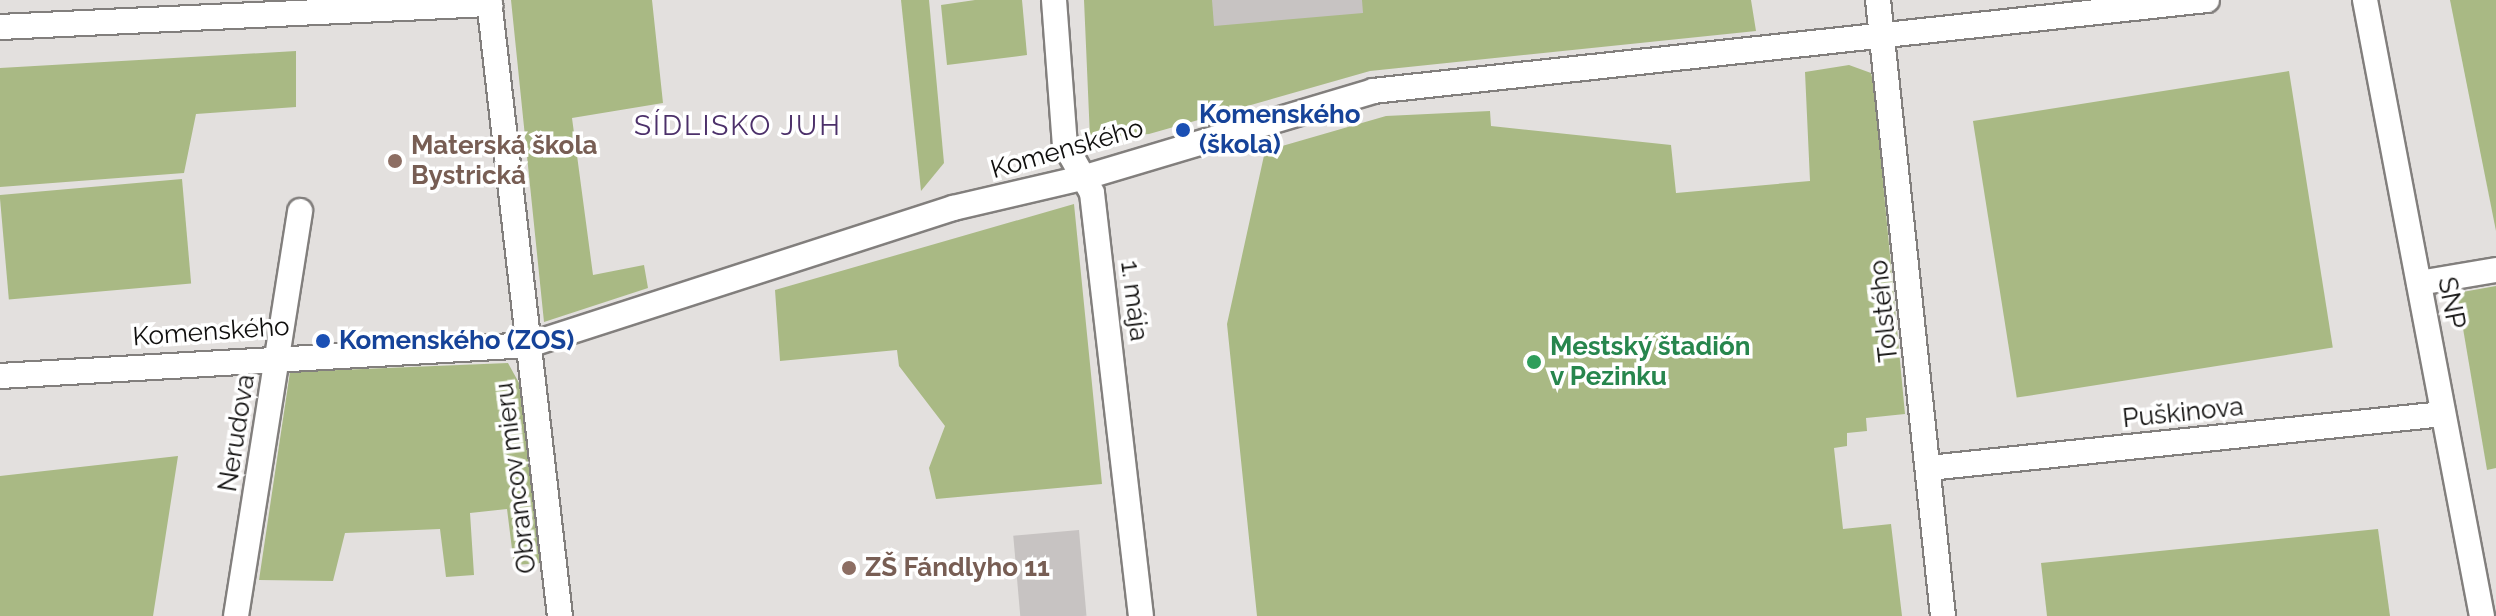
<!DOCTYPE html>
<meta charset="utf-8">
<style>
body{margin:0}
#map{position:relative;width:2496px;height:616px;overflow:hidden;background:#e3e0de;font-family:Raleway,sans-serif}
div>[style]{position:absolute}
.green>*{inset:0;background:#a9b984;transform-origin:0 0}
.building>*{inset:0;background:#c7c3c2;transform-origin:0 0}
.roads{filter:drop-shadow(2px 0 #827f7d) drop-shadow(-2px 0 #827f7d) drop-shadow(0 2px #827f7d) drop-shadow(0 -2px #827f7d)}
.minor>*{height:24px;margin:-12px;padding:0 12px;transform-origin:12px;border-radius:12px;background:#fff}
.dots>*{width:22px;height:22px;translate:-50% -50%;box-sizing:border-box;border:4px solid #fff;border-radius:50%}
span{translate:-50% -50%;white-space:nowrap;text-align:center;line-height:1.15;-webkit-text-stroke:7px #fff;paint-order:stroke}
.transit-label{font-size:26px;color:#164399;font-weight:700}
.left{translate:0 -50%;text-align:left}
.education-label{font-size:26px;color:#785e54;font-weight:700}
.street-label{font-size:26px;color:#100f0e}
.leisure-label{font-size:26px;color:#27864d;font-weight:700}
.neighbourhood-label{font-size:28px;color:#4c306a;letter-spacing:2px}
</style>
<div id="map">
<div class="green">
<i style="clip-path:polygon(511px 0,652px 0,663px 103px,572px 118px,593px 275px,644px 265px,648px 288px,544px 322px)"></i>
<i style="clip-path:polygon(901px 0,929px 0,944px 163px,921px 191px)"></i>
<i style="clip-path:polygon(975px 0,1022px 0,1027px 55px,947px 65px,941px 5px)"></i>
<i style="clip-path:polygon(1084px 0,1751px 0,1756px 31px,1370px 71px,1149px 134px,1090px 138px)"></i>
<i style="clip-path:polygon(2450px 0,2496px 0,2496px 231px)"></i>
<i style="clip-path:polygon(296px 51px,296px 107px,196px 114px,184px 173px,0 187px,0 68px)"></i>
<i style="clip-path:polygon(1849px 65px,1871px 73px,1874px 86px,1905px 414px,1866px 418px,1867px 431px,1847px 433px,1847px 446px,1834px 448px,1843px 529px,1891px 524px,1902px 616px,1257px 616px,1227px 324px,1265px 151px,1386px 116px,1490px 111px,1491px 126px,1671px 145px,1676px 193px,1810px 181px,1805px 72px)"></i>
<i style="left:2289px;top:71px;width:280px;height:320px;rotate:81deg"></i>
<i style="left:182px;top:179px;width:105px;height:183px;rotate:85deg"></i>
<i style="clip-path:polygon(1074px 204px,1102px 484px,936px 499px,929px 468px,945px 426px,899px 366px,897px 350px,780px 361px,775px 290px)"></i>
<i style="clip-path:polygon(2496px 286px,2496px 468px,2487px 470px,2457px 293px)"></i>
<i style="clip-path:polygon(508px 363px,519px 383px,543px 563px,514px 565px,507px 509px,470px 513px,474px 575px,446px 577px,440px 529px,345px 533px,333px 581px,259px 580px,290px 372px)"></i>
<i style="clip-path:polygon(178px 456px,153px 616px,0 616px,0 476px)"></i>
<i style="clip-path:polygon(2378px 529px,2390px 616px,2047px 616px,2041px 563px)"></i>
</div>
<div class="building">
<i style="clip-path:polygon(1212px 0,1362px 0,1363px 13px,1214px 26px)"></i>
<i style="left:1079px;top:530px;width:86px;height:66px;rotate:85deg"></i>
</div>
<div class="roads">
<div class="minor">
<i style="left:489px;top:0;width:620px;rotate:83.43deg"></i>
<i style="left:1054px;top:0;width:145px;rotate:85.7deg"></i>
<i style="left:1065px;top:145px;width:55px;rotate:60.6deg"></i>
<i style="left:1092px;top:193px;width:426px;rotate:83.4deg"></i>
<i style="left:1878px;top:0;width:619px;rotate:83.98deg"></i>
<i style="left:2365px;top:0;width:627px;rotate:79.25deg"></i>
<i style="left:0;top:27px;width:491px;rotate:-2.7deg"></i>
<i style="left:2419px;top:283px;width:78px;rotate:-9.6deg"></i>
<i style="left:0;top:376px;width:530px;rotate:-3.35deg"></i>
<i style="left:529px;top:345px;width:446px;rotate:-17.9deg"></i>
<i style="left:953px;top:208px;width:132px;rotate:-13.1deg"></i>
<i style="left:1082px;top:178px;width:304px;rotate:-16.6deg"></i>
<i style="left:1373px;top:91px;width:839px;rotate:-6.23deg"></i>
<i style="left:1929px;top:468px;width:517px;rotate:-6deg"></i>
<i style="left:236px;top:616px;width:410px;rotate:-81deg"></i>
</div>
</div>
<div class="dots">
<i style="left:1183px;top:130px;background:#1a4fb4"></i>
<i style="left:395px;top:161px;background:#8d6e63"></i>
<i style="left:323px;top:341px;background:#1a4fb4"></i>
<i style="left:1534px;top:362px;background:#2e9e5b"></i>
<i style="left:849px;top:568px;background:#8d6e63"></i>
</div>
<div class="transit-label">
<span class="left" style="left:1199px;top:130px">Komenského<br>(škola)</span>
<span class="left" style="left:339px;top:341px">Komenského (ZOS)</span>
</div>
<div class="education-label">
<span class="left" style="left:411px;top:161px">Materská škola<br>Bystrická</span>
<span class="left" style="left:865px;top:568px">ZŠ Fándlyho 11</span>
</div>
<div class="street-label">
<span style="left:1067px;top:149px;rotate:-16deg">Komenského</span>
<span style="left:1134px;top:301px;rotate:83deg">1. mája</span>
<span style="left:2451px;top:303px;rotate:79deg">SNP</span>
<span style="left:1884px;top:311px;rotate:-96deg">Tolstého</span>
<span style="left:211px;top:332px;rotate:-4deg">Komenského</span>
<span style="left:2183px;top:413px;rotate:-6deg">Puškinova</span>
<span style="left:237px;top:433px;rotate:-81deg">Nerudova</span>
<span style="left:516px;top:478px;rotate:-97deg">Obrancov mieru</span>
</div>
<div class="leisure-label">
<span class="left" style="left:1550px;top:362px">Mestský štadión<br>v Pezinku</span>
</div>
<div class="neighbourhood-label">
<span style="left:738px;top:126px">SÍDLISKO JUH</span>
</div>
</div>
